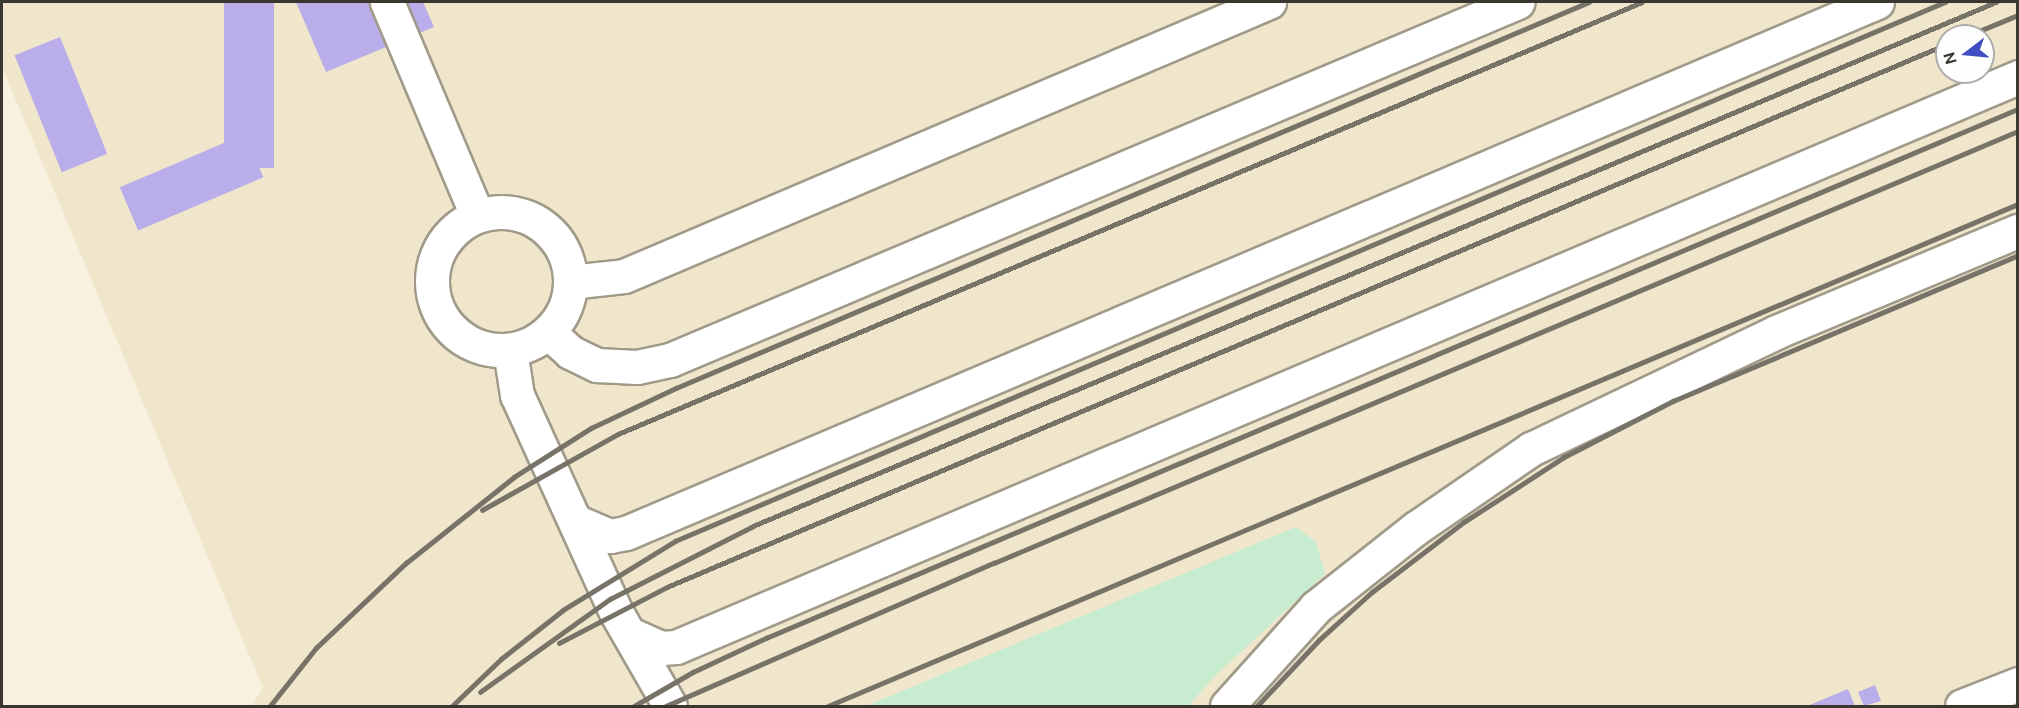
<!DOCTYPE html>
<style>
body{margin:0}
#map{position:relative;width:2019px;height:708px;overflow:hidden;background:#f8f1df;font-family:Ubuntu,sans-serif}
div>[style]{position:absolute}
.built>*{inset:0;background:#efe6cc}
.green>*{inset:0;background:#c7ecd0}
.building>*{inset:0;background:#b9aee9;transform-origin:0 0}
.roads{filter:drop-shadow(2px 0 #a09a89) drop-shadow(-2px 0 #a09a89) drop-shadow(0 2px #a09a89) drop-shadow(0 -2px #a09a89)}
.minor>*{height:33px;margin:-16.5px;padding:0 16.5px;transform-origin:16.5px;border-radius:16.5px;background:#fff}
.minor>.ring{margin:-16.5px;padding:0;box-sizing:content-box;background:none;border:33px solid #fff;border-radius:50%}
.rail>*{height:4.5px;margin:-2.25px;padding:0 2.25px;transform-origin:2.25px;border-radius:2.25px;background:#777368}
span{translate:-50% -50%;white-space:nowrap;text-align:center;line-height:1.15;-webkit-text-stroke:5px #fefefe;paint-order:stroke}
.frame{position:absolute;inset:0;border:3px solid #393730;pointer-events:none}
.north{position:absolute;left:1935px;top:24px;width:60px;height:60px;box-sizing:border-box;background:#fefefe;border:2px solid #afaeac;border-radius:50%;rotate:254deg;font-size:16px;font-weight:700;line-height:24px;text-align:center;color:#393730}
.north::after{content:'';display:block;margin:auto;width:21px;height:27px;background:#3f4ec2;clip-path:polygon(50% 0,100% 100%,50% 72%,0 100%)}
</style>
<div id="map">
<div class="built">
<i style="clip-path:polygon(evenodd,2px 2px,2017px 2px,2017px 706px,1188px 706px,1217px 674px,957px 668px,866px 706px,251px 706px,263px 688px,2px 67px,2px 2px,1947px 36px,1983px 36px,1983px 72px,1947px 72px,1947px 36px)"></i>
</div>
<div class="green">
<i style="clip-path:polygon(1296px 527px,1316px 542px,1325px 574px,1217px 674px,1188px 706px,866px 706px)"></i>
</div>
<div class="building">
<i style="left:224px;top:2px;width:50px;height:166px"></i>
<i style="clip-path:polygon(296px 2px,423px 2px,434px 27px,326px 72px)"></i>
<i style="left:60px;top:37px;width:126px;height:49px;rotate:68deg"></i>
<i style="left:245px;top:134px;width:47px;height:136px;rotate:67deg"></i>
<i style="clip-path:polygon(1875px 685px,1881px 701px,1864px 706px,1858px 692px)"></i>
<i style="clip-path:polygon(1848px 689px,1855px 706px,1807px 706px)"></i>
</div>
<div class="roads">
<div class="minor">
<i style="left:387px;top:2px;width:231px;rotate:67.1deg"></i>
<i class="ring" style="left:432px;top:212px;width:105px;height:105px"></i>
<i style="left:570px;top:282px;width:54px;rotate:-6.3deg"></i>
<i style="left:624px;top:276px;width:701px;rotate:-23.02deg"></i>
<i style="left:548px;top:332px;width:30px;rotate:42deg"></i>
<i style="left:570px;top:352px;width:30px;rotate:26deg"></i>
<i style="left:597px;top:365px;width:40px;rotate:2.9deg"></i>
<i style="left:637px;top:367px;width:34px;rotate:-12deg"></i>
<i style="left:670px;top:360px;width:920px;rotate:-22.89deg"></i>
<i style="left:510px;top:350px;width:46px;rotate:81.2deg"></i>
<i style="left:517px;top:395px;width:239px;rotate:65.5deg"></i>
<i style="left:616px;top:612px;width:108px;rotate:60.1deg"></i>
<i style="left:577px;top:522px;width:36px;rotate:23deg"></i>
<i style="left:610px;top:536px;width:16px;rotate:-11deg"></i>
<i style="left:626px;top:533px;width:1359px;rotate:-23deg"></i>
<i style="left:632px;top:635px;width:32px;rotate:24deg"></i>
<i style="left:661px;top:648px;width:15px;rotate:-4deg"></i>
<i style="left:676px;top:647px;width:1458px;rotate:-23.01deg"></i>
<i style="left:1227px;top:706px;width:133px;rotate:-48deg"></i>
<i style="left:1316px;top:607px;width:127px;rotate:-38.3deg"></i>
<i style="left:1416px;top:528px;width:140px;rotate:-34.5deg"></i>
<i style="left:1531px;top:449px;width:272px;rotate:-25.5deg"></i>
<i style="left:1776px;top:332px;width:262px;rotate:-22.7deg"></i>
<i style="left:1962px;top:706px;width:60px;rotate:-21.4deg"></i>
</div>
</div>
<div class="rail">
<i style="left:1967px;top:36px;width:55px;rotate:-22.4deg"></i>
<i style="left:482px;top:510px;width:156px;rotate:-29.2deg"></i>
<i style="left:618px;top:434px;width:1111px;rotate:-22.87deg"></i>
<i style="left:559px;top:643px;width:122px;rotate:-27.4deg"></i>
<i style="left:667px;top:587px;width:1390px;rotate:-22.99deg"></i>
<i style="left:480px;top:692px;width:160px;rotate:-35.6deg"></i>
<i style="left:610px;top:599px;width:161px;rotate:-27deg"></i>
<i style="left:753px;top:526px;width:1349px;rotate:-22.86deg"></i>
<i style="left:270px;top:706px;width:74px;rotate:-51.6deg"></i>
<i style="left:316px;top:648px;width:124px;rotate:-43.4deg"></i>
<i style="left:406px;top:563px;width:138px;rotate:-38.5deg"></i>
<i style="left:514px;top:477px;width:91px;rotate:-32.5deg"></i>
<i style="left:591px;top:428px;width:94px;rotate:-25.2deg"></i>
<i style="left:676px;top:388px;width:991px;rotate:-22.92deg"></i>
<i style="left:452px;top:706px;width:68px;rotate:-43.8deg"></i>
<i style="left:501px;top:659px;width:79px;rotate:-38.3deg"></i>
<i style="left:563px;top:610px;width:132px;rotate:-31.6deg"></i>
<i style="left:675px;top:541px;width:1380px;rotate:-23deg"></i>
<i style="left:634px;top:706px;width:68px;rotate:-30deg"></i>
<i style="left:693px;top:672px;width:81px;rotate:-25deg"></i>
<i style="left:766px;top:638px;width:1359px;rotate:-22.91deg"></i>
<i style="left:666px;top:706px;width:358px;rotate:-23.6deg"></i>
<i style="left:994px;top:563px;width:1111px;rotate:-22.87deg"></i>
<i style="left:828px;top:706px;width:1292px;rotate:-22.87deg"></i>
<i style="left:1257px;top:706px;width:91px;rotate:-46.8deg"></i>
<i style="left:1319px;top:640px;width:72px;rotate:-42.2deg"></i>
<i style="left:1372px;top:592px;width:116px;rotate:-37.3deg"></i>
<i style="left:1464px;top:522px;width:119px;rotate:-33deg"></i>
<i style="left:1564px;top:457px;width:123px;rotate:-27.2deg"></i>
<i style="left:1673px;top:401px;width:375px;rotate:-22.9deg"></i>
</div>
<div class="frame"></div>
<div class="north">N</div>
</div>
